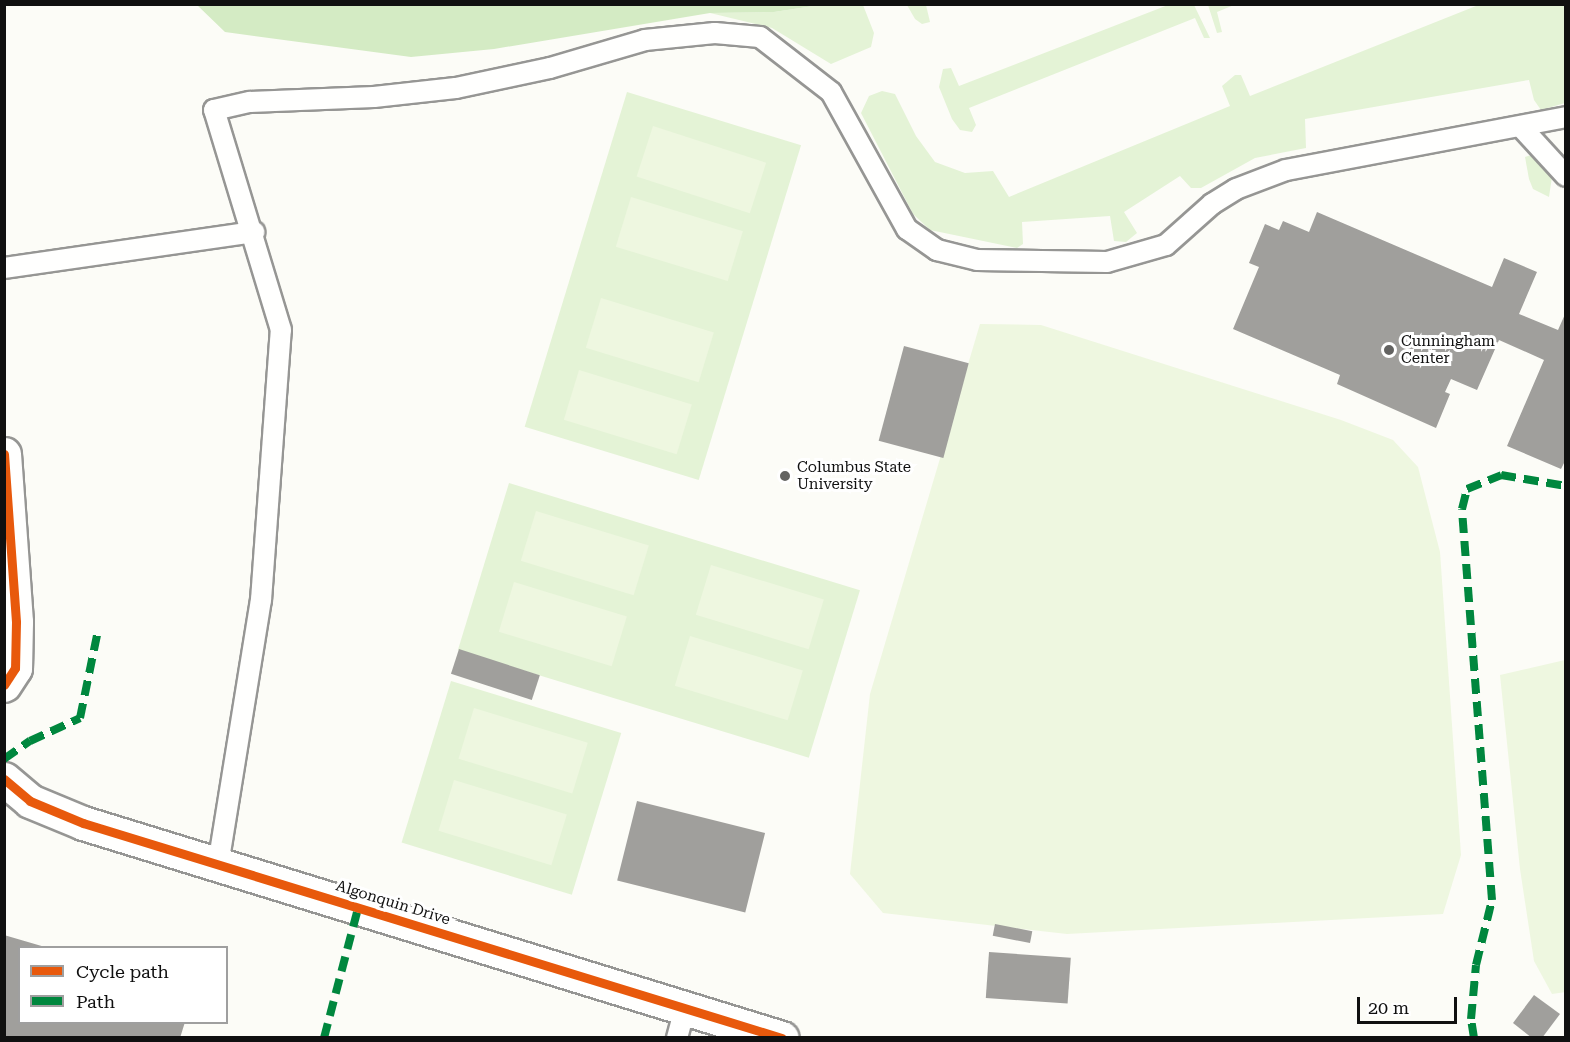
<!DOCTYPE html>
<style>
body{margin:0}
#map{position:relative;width:1570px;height:1042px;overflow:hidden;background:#fcfcf7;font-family:"Roboto Serif",serif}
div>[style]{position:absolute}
.green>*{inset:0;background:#e4f3d6;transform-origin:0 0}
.forest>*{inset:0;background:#d4ebc4}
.pitch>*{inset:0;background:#eef7e0;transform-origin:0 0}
.building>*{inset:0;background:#a09f9c;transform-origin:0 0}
.roads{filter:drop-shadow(2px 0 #969694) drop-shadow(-2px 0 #969694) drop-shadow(0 2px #969694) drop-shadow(0 -2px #969694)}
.lane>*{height:20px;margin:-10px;padding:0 10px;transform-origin:10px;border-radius:10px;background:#fffffe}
.street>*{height:33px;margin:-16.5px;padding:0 16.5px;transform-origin:16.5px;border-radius:16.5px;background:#fffffe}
.quiet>*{height:8px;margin-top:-4px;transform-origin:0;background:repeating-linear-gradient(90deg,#00873e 0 15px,transparent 0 23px)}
.cycleway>*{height:9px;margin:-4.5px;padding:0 4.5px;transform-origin:4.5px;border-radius:4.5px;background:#e8590c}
.dots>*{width:16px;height:16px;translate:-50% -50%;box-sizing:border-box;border:3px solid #fff;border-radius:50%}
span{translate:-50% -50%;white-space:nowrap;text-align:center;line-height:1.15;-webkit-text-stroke:6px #fff;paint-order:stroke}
.poi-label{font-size:15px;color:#101010}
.left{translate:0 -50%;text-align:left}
.street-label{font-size:15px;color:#101010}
.frame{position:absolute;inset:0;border:6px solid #101010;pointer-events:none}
.legend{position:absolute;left:18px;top:946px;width:210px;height:78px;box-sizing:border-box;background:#fff;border:2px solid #9f9f9f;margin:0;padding:8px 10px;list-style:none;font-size:18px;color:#101010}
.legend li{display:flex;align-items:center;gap:12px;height:30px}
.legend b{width:30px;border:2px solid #9f9f9f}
.scale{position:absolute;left:1357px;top:997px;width:100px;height:27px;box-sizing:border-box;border:3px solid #101010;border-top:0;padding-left:8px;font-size:18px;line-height:21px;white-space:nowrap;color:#101010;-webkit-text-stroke:4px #fff;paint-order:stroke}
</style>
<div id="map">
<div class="green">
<i style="clip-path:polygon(1481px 4px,1565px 5px,1565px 103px,1541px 110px,1534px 100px,1529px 80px,1305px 119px,1306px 148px,1255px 158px,1201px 188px,1191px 188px,1180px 176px,1124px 212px,1137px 233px,1126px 242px,1114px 241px,1110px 216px,1022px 222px,1023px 244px,1017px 248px,930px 230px,913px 214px,861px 113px,869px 96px,882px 91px,895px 94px,916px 136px,935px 162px,965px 173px,993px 171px,1009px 197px,1230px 106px,1222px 86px,1235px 75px,1241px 75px,1250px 96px)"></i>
<i style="clip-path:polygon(820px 5px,863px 5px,874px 33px,871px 47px,831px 64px,772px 28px,710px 13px,774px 12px)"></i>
<i style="clip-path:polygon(907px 5px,926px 5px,930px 22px,922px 24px,915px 19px)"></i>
<i style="clip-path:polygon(1168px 5px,1194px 5px,1210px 38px,1204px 38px,1195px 18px,969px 108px,976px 125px,972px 132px,960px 130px,952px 119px,939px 87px,943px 69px,951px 68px,959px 86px)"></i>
<i style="clip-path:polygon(1208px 5px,1234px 5px,1217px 12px,1222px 32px,1217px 33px)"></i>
<i style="left:627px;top:92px;width:182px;height:350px;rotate:17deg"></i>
<i style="clip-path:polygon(1534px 154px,1553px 170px,1549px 197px,1533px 189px,1529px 179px,1525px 157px)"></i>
<i style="left:509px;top:483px;width:367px;height:175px;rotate:17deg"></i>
<i style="left:451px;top:681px;width:178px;height:169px;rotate:17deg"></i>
</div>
<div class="forest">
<i style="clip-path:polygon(197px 5px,820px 5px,774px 12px,710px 13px,494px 49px,411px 57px,225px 32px)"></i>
</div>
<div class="pitch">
<i style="left:653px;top:126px;width:119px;height:53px;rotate:18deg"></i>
<i style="left:631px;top:197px;width:117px;height:52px;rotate:17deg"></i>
<i style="left:601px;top:298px;width:118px;height:52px;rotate:17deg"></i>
<i style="clip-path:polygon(980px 324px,1041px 325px,1341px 420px,1393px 440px,1418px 467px,1440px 552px,1461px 855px,1443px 914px,1067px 934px,883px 913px,850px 874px,870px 694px)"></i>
<i style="left:579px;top:370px;width:118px;height:52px;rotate:17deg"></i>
<i style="left:536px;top:511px;width:118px;height:52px;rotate:17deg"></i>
<i style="left:711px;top:565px;width:118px;height:52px;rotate:17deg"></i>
<i style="left:514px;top:582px;width:118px;height:52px;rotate:17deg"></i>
<i style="left:690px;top:636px;width:118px;height:52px;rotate:17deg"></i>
<i style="clip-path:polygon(1565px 660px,1566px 992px,1552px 994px,1534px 961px,1520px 869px,1500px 675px)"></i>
<i style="left:474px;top:708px;width:119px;height:53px;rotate:17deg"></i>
<i style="left:454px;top:780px;width:118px;height:53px;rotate:17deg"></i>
</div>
<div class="building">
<i style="clip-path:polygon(1317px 212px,1492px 287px,1504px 258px,1537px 272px,1519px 314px,1558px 330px,1566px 312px,1566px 459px,1561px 469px,1507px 446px,1544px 360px,1499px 340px,1477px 390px,1451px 379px,1445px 392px,1450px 394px,1436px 428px,1337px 384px,1340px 375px,1233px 329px,1259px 267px,1249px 263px,1265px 224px,1279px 230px,1283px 221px,1309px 232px)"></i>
<i style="left:904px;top:346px;width:67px;height:98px;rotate:15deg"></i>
<i style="left:459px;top:649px;width:85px;height:26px;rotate:18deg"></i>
<i style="left:637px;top:801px;width:132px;height:82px;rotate:14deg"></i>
<i style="left:995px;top:924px;width:38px;height:12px;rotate:11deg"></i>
<i style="clip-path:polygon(4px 935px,45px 947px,20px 948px,20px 1022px,185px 1022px,180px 1038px,4px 1038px)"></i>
<i style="left:989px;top:952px;width:82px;height:46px;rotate:4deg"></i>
<i style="clip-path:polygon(1534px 995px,1560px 1014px,1542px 1038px,1532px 1038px,1513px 1023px)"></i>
</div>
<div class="roads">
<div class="lane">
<i style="left:1522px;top:128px;width:65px;rotate:47.5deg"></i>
<i style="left:4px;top:268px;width:253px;rotate:-8.2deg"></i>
<i style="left:218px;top:865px;width:268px;rotate:-80.8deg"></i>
<i style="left:261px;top:600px;width:271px;rotate:-85.8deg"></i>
<i style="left:281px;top:330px;width:230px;rotate:-106.9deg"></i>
<i style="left:214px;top:110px;width:37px;rotate:-13deg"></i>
<i style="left:250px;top:102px;width:124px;rotate:-2.3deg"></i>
<i style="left:374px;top:97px;width:82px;rotate:-6.3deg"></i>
<i style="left:456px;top:88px;width:96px;rotate:-12deg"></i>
<i style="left:550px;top:68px;width:99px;rotate:-16.4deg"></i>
<i style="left:645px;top:40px;width:70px;rotate:-5.7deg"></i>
<i style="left:715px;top:33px;width:45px;rotate:5.1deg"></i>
<i style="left:760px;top:37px;width:90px;rotate:37.8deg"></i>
<i style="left:831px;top:92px;width:157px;rotate:61deg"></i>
<i style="left:907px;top:229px;width:37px;rotate:35deg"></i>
<i style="left:937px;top:250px;width:41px;rotate:14deg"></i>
<i style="left:977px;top:260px;width:130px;rotate:0.9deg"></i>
<i style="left:1107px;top:262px;width:61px;rotate:-16.1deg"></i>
<i style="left:1166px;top:245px;width:62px;rotate:-41.7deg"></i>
<i style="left:1212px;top:204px;width:28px;rotate:-32deg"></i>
<i style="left:1236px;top:189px;width:53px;rotate:-20.8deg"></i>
<i style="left:1286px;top:170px;width:285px;rotate:-10.7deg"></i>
<i style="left:677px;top:1038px;width:31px;rotate:-75deg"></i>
</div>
<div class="street">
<i style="left:4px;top:454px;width:168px;rotate:85.9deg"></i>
<i style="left:16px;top:622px;width:46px;rotate:91.2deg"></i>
<i style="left:15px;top:668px;width:20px;rotate:123deg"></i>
<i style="left:4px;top:779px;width:34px;rotate:40deg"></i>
<i style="left:30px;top:801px;width:57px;rotate:22.5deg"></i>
<i style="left:83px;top:823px;width:731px;rotate:17.1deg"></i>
</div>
</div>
<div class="quiet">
<i style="left:4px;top:759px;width:32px;rotate:-35deg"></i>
<i style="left:30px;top:741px;width:55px;rotate:-24.7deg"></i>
<i style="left:80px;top:718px;width:85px;rotate:-78.4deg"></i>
<i style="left:324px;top:1038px;width:134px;rotate:-75.3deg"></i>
<i style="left:1474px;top:1038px;width:19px;rotate:-99deg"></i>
<i style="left:1471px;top:1019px;width:54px;rotate:-84.7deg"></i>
<i style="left:1476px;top:965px;width:67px;rotate:-76.2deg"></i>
<i style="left:1492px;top:900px;width:392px;rotate:-94.4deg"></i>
<i style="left:1462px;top:509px;width:21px;rotate:-76deg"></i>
<i style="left:1467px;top:489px;width:37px;rotate:-22deg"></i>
<i style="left:1501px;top:475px;width:66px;rotate:9.6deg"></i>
</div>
<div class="cycleway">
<i style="left:4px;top:454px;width:168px;rotate:85.9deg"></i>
<i style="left:16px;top:622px;width:46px;rotate:91.2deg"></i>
<i style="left:15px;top:668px;width:20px;rotate:123deg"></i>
<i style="left:4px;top:779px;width:34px;rotate:40deg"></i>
<i style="left:30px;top:801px;width:57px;rotate:22.5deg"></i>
<i style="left:83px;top:823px;width:731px;rotate:17.1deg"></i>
</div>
<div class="dots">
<i style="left:1389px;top:350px;background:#636361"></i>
<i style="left:785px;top:476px;background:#636361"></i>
</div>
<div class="poi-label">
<span class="left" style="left:1401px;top:350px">Cunningham<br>Center</span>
<span class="left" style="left:797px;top:476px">Columbus State<br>University</span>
</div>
<div class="street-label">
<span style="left:393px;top:903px;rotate:17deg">Algonquin Drive</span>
</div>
<div class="frame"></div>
<ul class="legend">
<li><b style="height:8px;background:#e8590c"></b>Cycle path</li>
<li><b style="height:8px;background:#00873e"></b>Path</li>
</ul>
<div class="scale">20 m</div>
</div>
